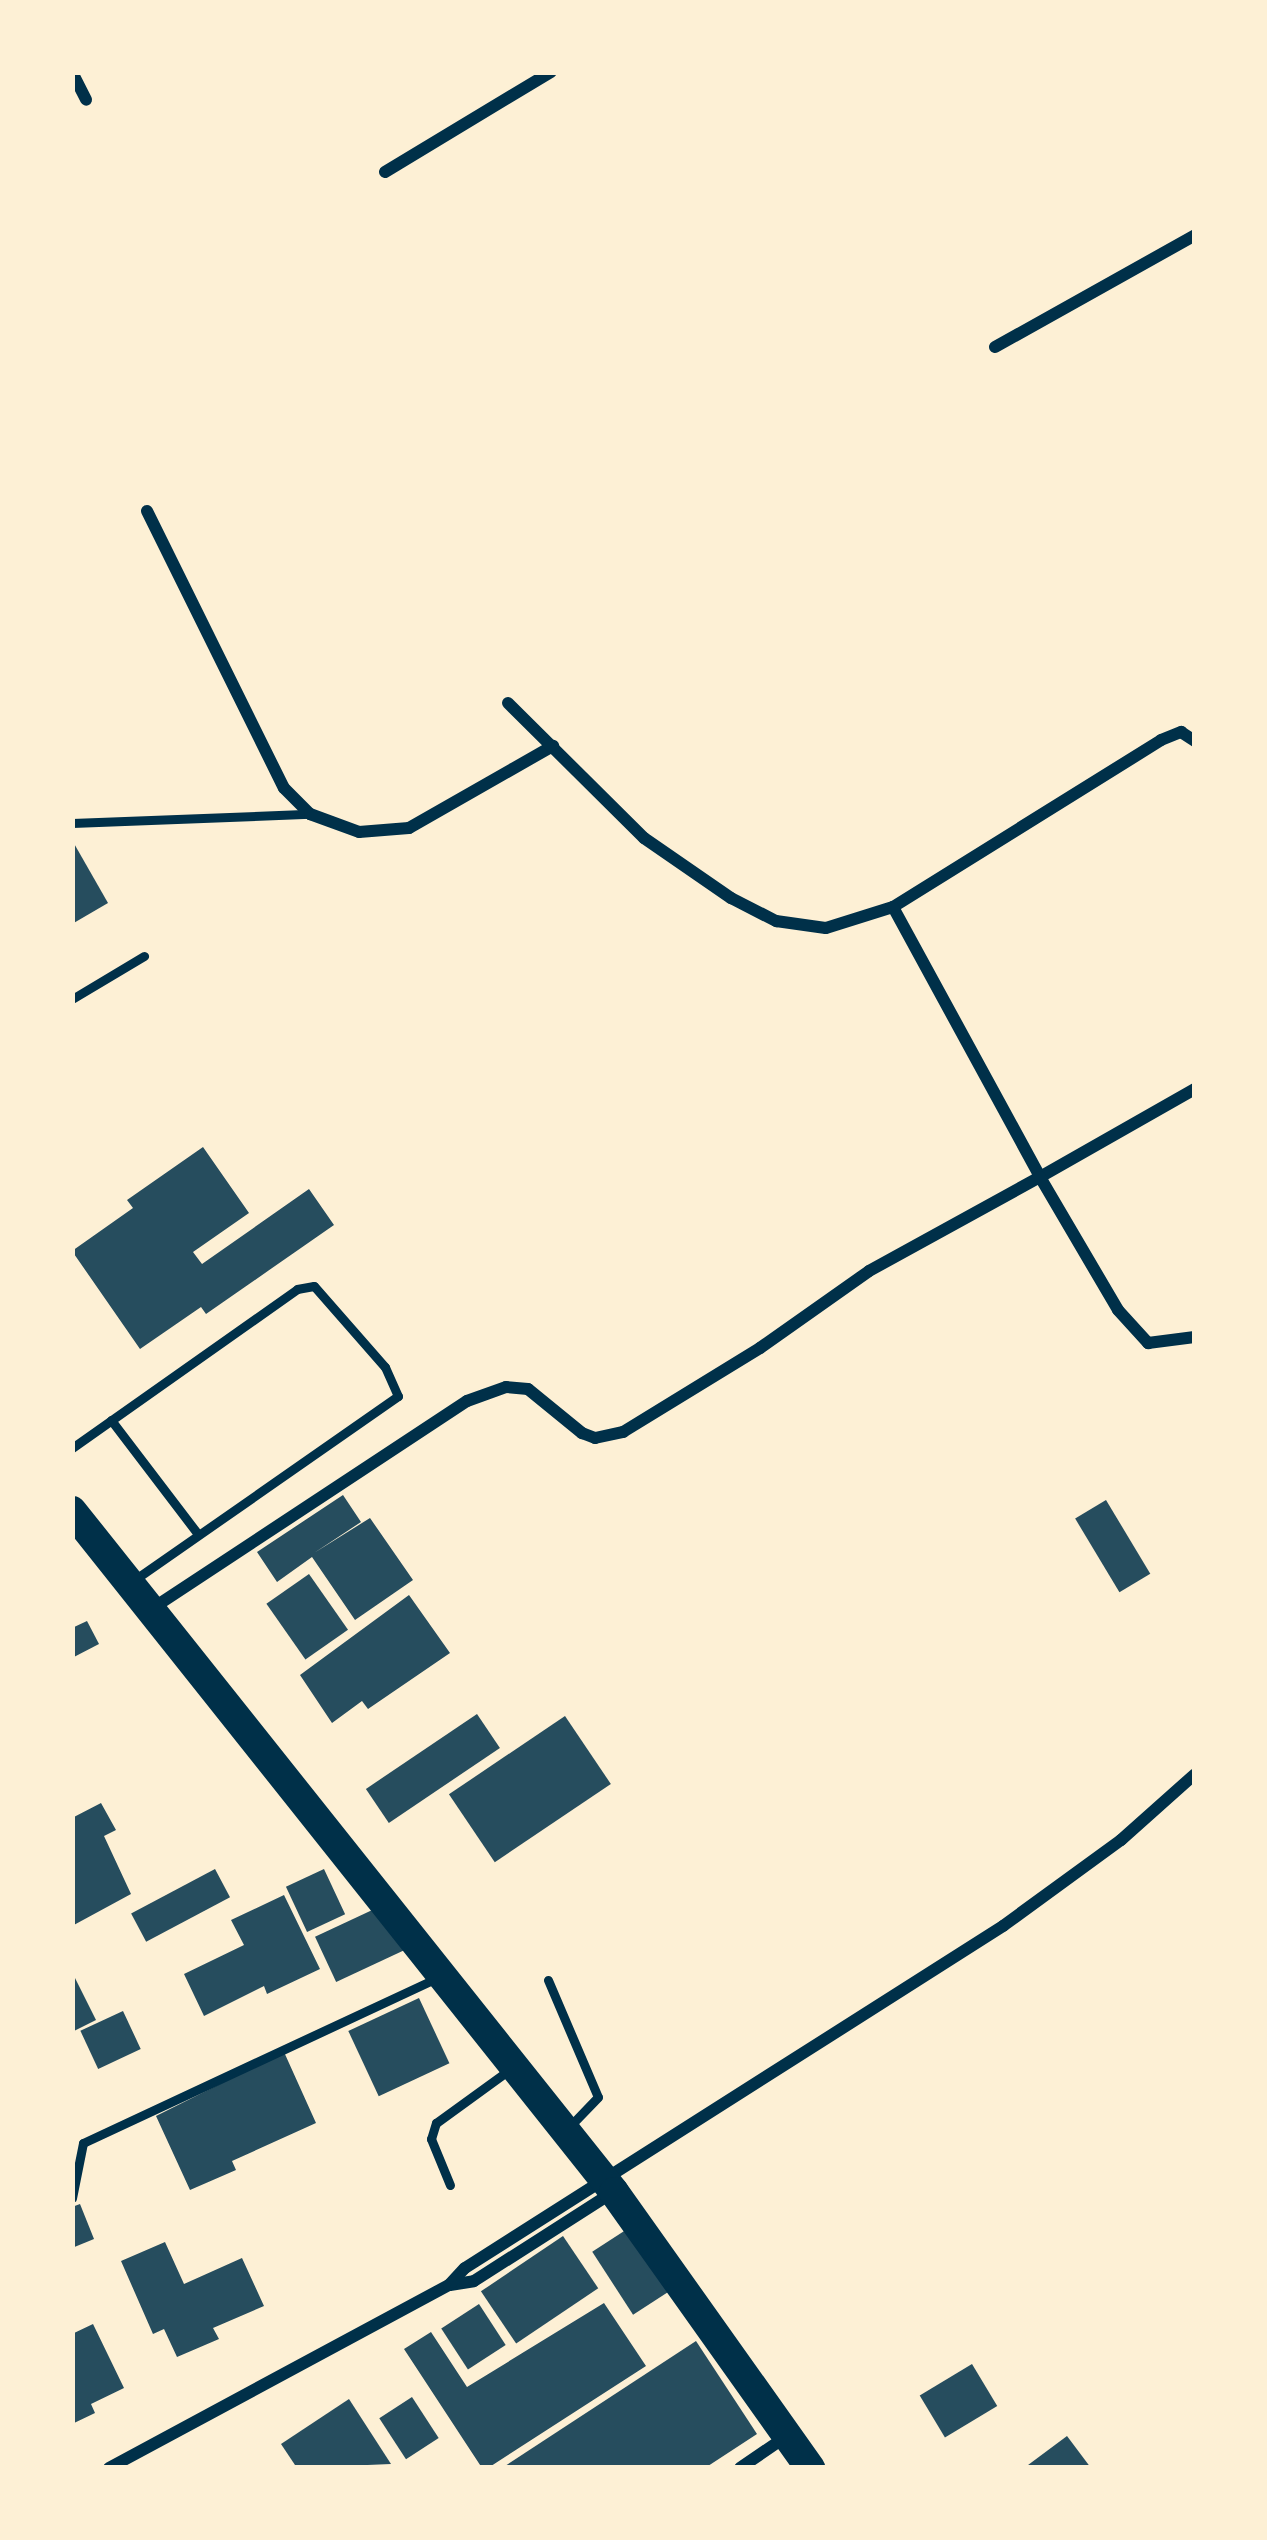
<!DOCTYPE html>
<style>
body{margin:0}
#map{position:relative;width:1267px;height:2540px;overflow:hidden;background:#fdf0d5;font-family:Literata,serif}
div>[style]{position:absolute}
.building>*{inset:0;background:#264d5e;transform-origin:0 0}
.service>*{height:9px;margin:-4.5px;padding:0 4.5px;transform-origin:4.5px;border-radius:4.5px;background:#003049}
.minor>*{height:12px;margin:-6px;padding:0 6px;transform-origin:6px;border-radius:6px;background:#003049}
.primary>*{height:30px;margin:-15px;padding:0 15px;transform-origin:15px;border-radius:15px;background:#003049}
span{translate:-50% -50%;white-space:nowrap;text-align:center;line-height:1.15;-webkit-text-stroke:12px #fdf0d5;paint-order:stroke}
.frame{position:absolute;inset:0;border:75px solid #fdf0d5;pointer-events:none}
</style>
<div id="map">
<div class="building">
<i style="clip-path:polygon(72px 840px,108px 903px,72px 924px)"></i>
<i style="clip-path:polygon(203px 1147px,249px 1213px,193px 1252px,202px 1264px,309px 1189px,334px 1225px,206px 1314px,201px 1307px,140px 1349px,72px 1251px,133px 1208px,127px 1200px)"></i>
<i style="clip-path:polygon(343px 1495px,361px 1522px,314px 1553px,370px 1518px,413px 1580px,355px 1620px,312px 1557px,277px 1582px,257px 1552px)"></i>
<i style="left:1106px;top:1500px;width:86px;height:36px;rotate:59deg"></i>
<i style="left:309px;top:1574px;width:68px;height:52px;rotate:55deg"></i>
<i style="clip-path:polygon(409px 1595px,450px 1653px,368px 1709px,362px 1701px,332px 1723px,300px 1675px)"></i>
<i style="clip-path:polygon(87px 1621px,99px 1644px,72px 1658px,72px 1628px)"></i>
<i style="left:477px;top:1714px;width:41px;height:134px;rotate:56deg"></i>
<i style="left:565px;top:1716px;width:82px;height:140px;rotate:56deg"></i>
<i style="clip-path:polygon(101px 1803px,116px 1830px,104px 1836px,131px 1894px,72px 1926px,72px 1818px)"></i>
<i style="left:215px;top:1869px;width:32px;height:95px;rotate:62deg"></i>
<i style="left:324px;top:1869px;width:50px;height:42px;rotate:65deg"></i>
<i style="clip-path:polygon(284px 1895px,320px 1969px,267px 1994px,264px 1986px,204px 2016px,184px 1974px,244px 1945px,231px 1920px)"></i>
<i style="left:383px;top:1905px;width:50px;height:75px;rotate:65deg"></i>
<i style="clip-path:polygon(72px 1972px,96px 2020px,72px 2032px)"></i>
<i style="left:419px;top:1998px;width:72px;height:78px;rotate:65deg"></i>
<i style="left:123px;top:2011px;width:42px;height:47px;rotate:65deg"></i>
<i style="clip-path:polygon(284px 2052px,316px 2123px,232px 2161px,236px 2170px,190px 2190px,156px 2116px)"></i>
<i style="clip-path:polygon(80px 2204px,94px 2239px,72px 2248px,72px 2207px)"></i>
<i style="left:635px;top:2224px;width:75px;height:51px;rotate:57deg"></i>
<i style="left:563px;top:2236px;width:63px;height:99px;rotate:56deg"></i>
<i style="clip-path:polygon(165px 2242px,184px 2284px,242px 2258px,264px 2306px,213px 2328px,219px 2339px,177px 2357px,164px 2329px,153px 2334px,121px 2261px)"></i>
<i style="clip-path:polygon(604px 2303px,646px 2366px,488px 2468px,482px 2468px,404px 2349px,431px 2332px,467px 2387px)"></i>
<i style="left:479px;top:2304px;width:49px;height:45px;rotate:57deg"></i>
<i style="clip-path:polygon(93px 2324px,124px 2388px,91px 2404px,95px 2413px,72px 2424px,72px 2334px)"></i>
<i style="clip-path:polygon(696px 2341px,757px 2434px,705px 2468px,502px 2468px)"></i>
<i style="left:972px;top:2364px;width:49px;height:61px;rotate:59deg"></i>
<i style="left:412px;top:2397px;width:49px;height:39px;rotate:57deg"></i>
<i style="clip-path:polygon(349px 2399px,391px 2464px,297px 2468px,281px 2444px)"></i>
<i style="clip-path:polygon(1067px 2436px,1091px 2468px,1024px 2468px)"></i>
</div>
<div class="service">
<i style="left:72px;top:823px;width:238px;rotate:-2.2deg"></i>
<i style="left:72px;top:999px;width:84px;rotate:-30.8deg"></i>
<i style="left:111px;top:1420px;width:143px;rotate:52.7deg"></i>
<i style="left:72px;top:1448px;width:276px;rotate:-35.2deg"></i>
<i style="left:297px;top:1289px;width:17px;rotate:-10deg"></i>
<i style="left:314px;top:1286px;width:108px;rotate:48.8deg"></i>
<i style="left:385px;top:1367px;width:32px;rotate:66deg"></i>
<i style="left:398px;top:1396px;width:323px;rotate:145.1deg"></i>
<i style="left:548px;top:1980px;width:127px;rotate:66.9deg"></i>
<i style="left:598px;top:2097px;width:40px;rotate:134deg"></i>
<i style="left:450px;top:2185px;width:50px;rotate:-112.4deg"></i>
<i style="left:431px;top:2139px;width:17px;rotate:-73deg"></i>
<i style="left:436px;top:2123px;width:90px;rotate:-36deg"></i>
<i style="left:72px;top:2198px;width:56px;rotate:-78.7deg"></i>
<i style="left:83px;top:2143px;width:391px;rotate:-25deg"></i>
</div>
<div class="minor">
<i style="left:72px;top:72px;width:31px;rotate:63deg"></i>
<i style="left:385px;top:172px;width:194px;rotate:-31.1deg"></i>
<i style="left:995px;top:347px;width:229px;rotate:-29.2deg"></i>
<i style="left:147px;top:511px;width:309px;rotate:63.7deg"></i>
<i style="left:284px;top:788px;width:37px;rotate:45deg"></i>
<i style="left:310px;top:814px;width:52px;rotate:20.2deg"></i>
<i style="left:359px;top:832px;width:50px;rotate:-4.6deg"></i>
<i style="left:409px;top:828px;width:166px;rotate:-29.7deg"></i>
<i style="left:508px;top:703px;width:192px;rotate:44.8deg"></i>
<i style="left:644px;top:838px;width:106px;rotate:34.6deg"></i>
<i style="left:731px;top:898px;width:51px;rotate:27.1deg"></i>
<i style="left:776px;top:921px;width:50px;rotate:8deg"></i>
<i style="left:826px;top:928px;width:70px;rotate:-17.4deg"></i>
<i style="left:893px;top:907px;width:316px;rotate:-31.9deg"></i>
<i style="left:1161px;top:740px;width:22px;rotate:-22deg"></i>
<i style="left:1181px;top:732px;width:17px;rotate:33deg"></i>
<i style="left:893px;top:907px;width:307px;rotate:61.4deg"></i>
<i style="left:1040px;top:1177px;width:178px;rotate:-29.6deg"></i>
<i style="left:153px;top:1608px;width:376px;rotate:-33.4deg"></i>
<i style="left:467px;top:1401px;width:41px;rotate:-19.7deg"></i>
<i style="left:506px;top:1387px;width:22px;rotate:5deg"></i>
<i style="left:528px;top:1389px;width:70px;rotate:39.2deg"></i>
<i style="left:582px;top:1433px;width:14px;rotate:21deg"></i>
<i style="left:595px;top:1438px;width:29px;rotate:-12deg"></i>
<i style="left:623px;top:1432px;width:161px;rotate:-31.5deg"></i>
<i style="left:760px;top:1348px;width:133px;rotate:-35.2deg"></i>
<i style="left:869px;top:1271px;width:195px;rotate:-28.8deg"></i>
<i style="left:1040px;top:1177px;width:154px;rotate:59.6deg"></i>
<i style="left:1118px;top:1310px;width:45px;rotate:47.7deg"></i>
<i style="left:1148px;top:1343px;width:47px;rotate:-7.3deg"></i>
<i style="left:450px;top:2285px;width:24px;rotate:-9deg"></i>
<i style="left:474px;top:2281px;width:165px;rotate:-32.6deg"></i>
<i style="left:109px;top:2468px;width:386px;rotate:-28.3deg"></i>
<i style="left:449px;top:2285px;width:23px;rotate:-47deg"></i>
<i style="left:465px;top:2268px;width:638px;rotate:-32.44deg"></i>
<i style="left:1003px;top:1926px;width:146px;rotate:-36.1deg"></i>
<i style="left:1121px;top:1840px;width:99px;rotate:-41.7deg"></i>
<i style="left:740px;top:2468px;width:53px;rotate:-34.3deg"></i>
</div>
<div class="primary">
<i style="left:72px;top:1511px;width:870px;rotate:51.48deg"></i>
<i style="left:614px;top:2192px;width:339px;rotate:54.6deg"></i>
</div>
<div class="frame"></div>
</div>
